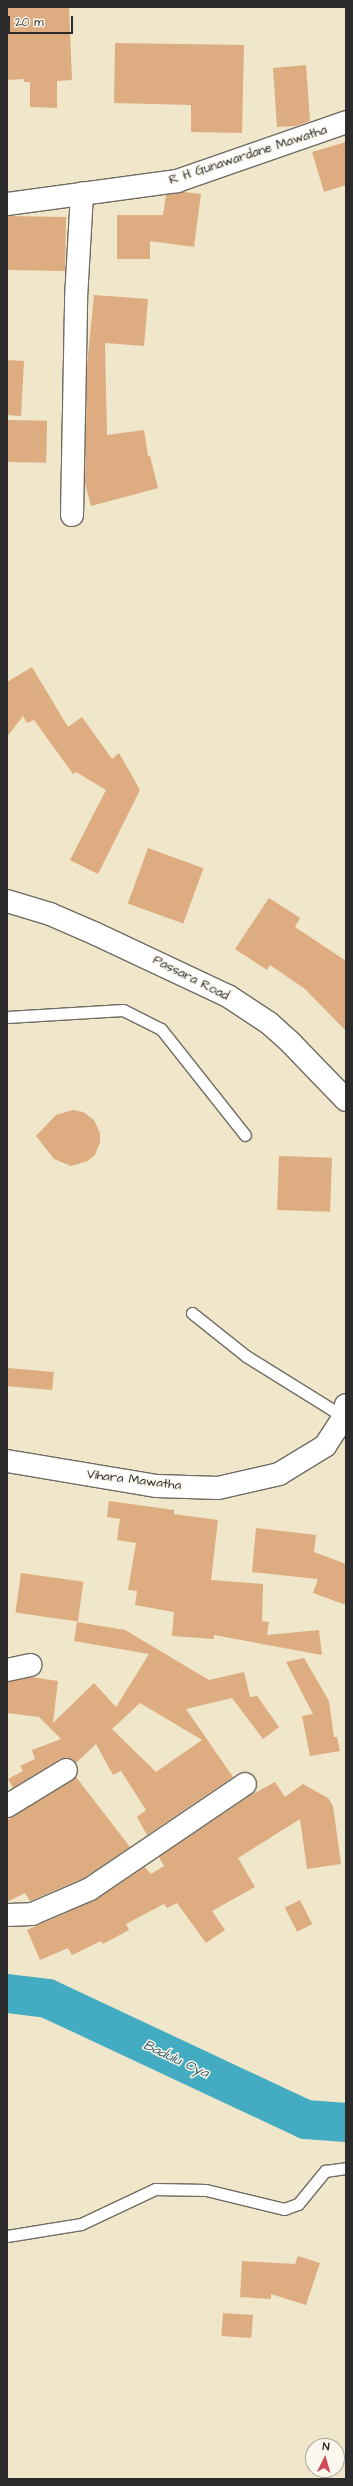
<!DOCTYPE html>
<style>
body{margin:0}
#map{position:relative;width:353px;height:2486px;overflow:hidden;background:#f0e6ca;font-family:"Architects Daughter",sans-serif}
div>[style]{position:absolute}
.river>*{height:39px;margin:-19.5px;padding:0 19.5px;transform-origin:19.5px;border-radius:19.5px;background:#43acc2}
.building>*{inset:0;background:#ddac80;transform-origin:0 0}
.roads{filter:drop-shadow(1px 0 #706c63) drop-shadow(-1px 0 #706c63) drop-shadow(0 1px #706c63) drop-shadow(0 -1px #706c63)}
.lane>*{height:11px;margin:-5.5px;padding:0 5.5px;transform-origin:5.5px;border-radius:5.5px;background:#fff}
.street>*{height:22px;margin:-11px;padding:0 11px;transform-origin:11px;border-radius:11px;background:#fff}
.highway>*{height:22px;margin:-11px;padding:0 11px;transform-origin:11px;border-radius:11px;background:#fff}
span{translate:-50% -50%;white-space:nowrap;text-align:center;line-height:1.15;-webkit-text-stroke:3px #fbf7ec;paint-order:stroke}
.street-label{font-size:13px;color:#2b2b2b}
.water-label{font-size:14px;color:#355f67;font-style:italic}
.frame{position:absolute;inset:0;border:8px solid #2b2b2b;pointer-events:none}
.north{position:absolute;left:305px;top:2438px;width:40px;height:40px;box-sizing:border-box;background:#fbf7ec;border:1px solid #a8a59f;border-radius:50%;rotate:5deg;font-size:11px;font-weight:700;line-height:16px;text-align:center;color:#2b2b2b}
.north::after{content:'';display:block;margin:auto;width:14px;height:18px;background:#d1495b;clip-path:polygon(50% 0,100% 100%,50% 72%,0 100%)}
.scale{position:absolute;left:8px;top:16px;width:65px;height:18px;box-sizing:border-box;border:2px solid #2b2b2b;border-top:0;padding-left:5px;font-size:12px;line-height:14px;white-space:nowrap;color:#2b2b2b;-webkit-text-stroke:3px #fbf7ec;paint-order:stroke}
</style>
<div id="map">
<div class="river">
<i style="left:7px;top:1993px;width:40px;rotate:7.1deg"></i>
<i style="left:47px;top:1998px;width:285px;rotate:25.1deg"></i>
<i style="left:305px;top:2119px;width:41px;rotate:4.2deg"></i>
</div>
<div class="building">
<i style="clip-path:polygon(7px 7px,69px 7px,72px 80px,57px 81px,57px 108px,30px 107px,30px 82px,24px 82px,24px 79px,7px 80px)"></i>
<i style="clip-path:polygon(115px 43px,244px 45px,242px 133px,191px 132px,191px 105px,114px 103px)"></i>
<i style="clip-path:polygon(306px 65px,310px 121px,296px 126px,277px 127px,273px 68px)"></i>
<i style="clip-path:polygon(346px 142px,346px 185px,324px 192px,312px 152px)"></i>
<i style="clip-path:polygon(184px 192px,201px 194px,194px 247px,150px 241px,150px 259px,117px 259px,117px 215px,163px 215px,166px 195px)"></i>
<i style="left:66px;top:217px;width:54px;height:59px;rotate:91deg"></i>
<i style="clip-path:polygon(94px 295px,148px 299px,144px 346px,105px 343px,107px 435px,144px 430px,148px 456px,150px 456px,158px 488px,91px 506px,85px 483px,87px 366px)"></i>
<i style="clip-path:polygon(7px 360px,24px 361px,21px 416px,7px 415px)"></i>
<i style="left:7px;top:420px;width:40px;height:42px;rotate:1deg"></i>
<i style="clip-path:polygon(32px 667px,68px 727px,82px 717px,112px 759px,119px 753px,140px 790px,98px 874px,70px 860px,106px 790px,76px 772px,73px 774px,34px 720px,27px 723px,23px 716px,7px 737px,7px 682px)"></i>
<i style="left:148px;top:848px;width:59px;height:59px;rotate:20deg"></i>
<i style="clip-path:polygon(269px 898px,300px 918px,295px 927px,346px 961px,346px 1031px,305px 989px,270px 965px,267px 970px,235px 949px)"></i>
<i style="clip-path:polygon(73px 1110px,83px 1112px,94px 1120px,100px 1133px,100px 1142px,95px 1155px,88px 1161px,71px 1166px,54px 1159px,36px 1136px,56px 1115px)"></i>
<i style="left:279px;top:1156px;width:53px;height:54px;rotate:2deg"></i>
<i style="left:7px;top:1368px;width:47px;height:18px;rotate:5deg"></i>
<i style="clip-path:polygon(109px 1501px,174px 1510px,174px 1514px,218px 1520px,211px 1580px,263px 1584px,262px 1621px,269px 1622px,267px 1635px,319px 1630px,322px 1655px,214px 1635px,214px 1639px,172px 1636px,174px 1612px,135px 1605px,137px 1591px,128px 1590px,136px 1543px,117px 1540px,120px 1519px,107px 1517px)"></i>
<i style="clip-path:polygon(256px 1528px,316px 1535px,314px 1552px,346px 1564px,346px 1605px,313px 1593px,318px 1579px,252px 1572px)"></i>
<i style="left:21px;top:1573px;width:63px;height:40px;rotate:8deg"></i>
<i style="clip-path:polygon(evenodd,77px 1622px,125px 1630px,209px 1680px,244px 1672px,250px 1697px,257px 1696px,279px 1727px,263px 1739px,232px 1698px,186px 1709px,233px 1777px,147px 1835px,137px 1817px,146px 1810px,121px 1771px,113px 1775px,96px 1744px,76px 1763px,72px 1759px,60px 1759px,13px 1788px,8px 1779px,23px 1771px,20px 1766px,35px 1759px,32px 1750px,61px 1739px,39px 1717px,7px 1713px,7px 1682px,32px 1677px,58px 1681px,53px 1723px,94px 1683px,116px 1707px,149px 1654px,74px 1641px,77px 1622px,140px 1703px,202px 1740px,156px 1772px,112px 1729px,140px 1703px)"></i>
<i style="clip-path:polygon(304px 1658px,329px 1701px,334px 1737px,337px 1737px,340px 1751px,310px 1756px,302px 1716px,313px 1714px,286px 1662px)"></i>
<i style="clip-path:polygon(76px 1777px,130px 1847px,84px 1878px,30px 1901px,25px 1893px,7px 1902px,7px 1820px)"></i>
<i style="clip-path:polygon(275px 1782px,285px 1797px,303px 1784px,328px 1798px,333px 1806px,341px 1864px,307px 1869px,300px 1819px,238px 1858px,255px 1887px,212px 1911px,225px 1930px,206px 1943px,177px 1903px,167px 1908px,164px 1904px,126px 1924px,129px 1930px,103px 1944px,101px 1941px,72px 1955px,68px 1948px,40px 1960px,27px 1930px,95px 1900px,145px 1867px,151px 1874px,164px 1866px,159px 1857px,251px 1795px)"></i>
<i style="left:300px;top:1900px;width:27px;height:17px;rotate:63deg"></i>
<i style="clip-path:polygon(298px 2256px,320px 2263px,306px 2305px,271px 2294px,271px 2299px,240px 2297px,242px 2261px,295px 2264px)"></i>
<i style="left:223px;top:2313px;width:30px;height:23px;rotate:4deg"></i>
</div>
<div class="roads">
<div class="lane">
<i style="left:7px;top:1017px;width:116px;rotate:-3.5deg"></i>
<i style="left:123px;top:1010px;width:42px;rotate:26.6deg"></i>
<i style="left:161px;top:1029px;width:135px;rotate:51.6deg"></i>
<i style="left:192px;top:1313px;width:69px;rotate:38.5deg"></i>
<i style="left:246px;top:1356px;width:115px;rotate:31.9deg"></i>
<i style="left:7px;top:2236px;width:75px;rotate:-9.2deg"></i>
<i style="left:81px;top:2224px;width:82px;rotate:-25.3deg"></i>
<i style="left:155px;top:2189px;width:51px;rotate:1.1deg"></i>
<i style="left:206px;top:2190px;width:80px;rotate:13.7deg"></i>
<i style="left:284px;top:2209px;width:15px;rotate:-20deg"></i>
<i style="left:298px;top:2204px;width:43px;rotate:-50.7deg"></i>
<i style="left:325px;top:2171px;width:21px;rotate:-8deg"></i>
</div>
<div class="street">
<i style="left:7px;top:204px;width:172px;rotate:-7.7deg"></i>
<i style="left:177px;top:181px;width:179px;rotate:-19.2deg"></i>
<i style="left:72px;top:515px;width:217px;rotate:-88.9deg"></i>
<i style="left:76px;top:298px;width:105px;rotate:-86.7deg"></i>
<i style="left:7px;top:1461px;width:152px;rotate:9.5deg"></i>
<i style="left:157px;top:1486px;width:61px;rotate:1.9deg"></i>
<i style="left:218px;top:1488px;width:63px;rotate:-12.9deg"></i>
<i style="left:279px;top:1474px;width:54px;rotate:-31.3deg"></i>
<i style="left:325px;top:1446px;width:35px;rotate:-57deg"></i>
<i style="left:344px;top:1417px;width:12px;rotate:-81deg"></i>
<i style="left:7px;top:1670px;width:24px;rotate:-12deg"></i>
<i style="left:7px;top:1806px;width:69px;rotate:-31.4deg"></i>
<i style="left:7px;top:1915px;width:25px;rotate:-2deg"></i>
<i style="left:32px;top:1914px;width:63px;rotate:-23.3deg"></i>
<i style="left:90px;top:1889px;width:187px;rotate:-34.1deg"></i>
</div>
<div class="highway">
<i style="left:7px;top:901px;width:45px;rotate:16.8deg"></i>
<i style="left:50px;top:914px;width:50px;rotate:23.5deg"></i>
<i style="left:96px;top:934px;width:146px;rotate:25.2deg"></i>
<i style="left:228px;top:996px;width:49px;rotate:33.4deg"></i>
<i style="left:269px;top:1023px;width:30px;rotate:42deg"></i>
<i style="left:291px;top:1043px;width:79px;rotate:46deg"></i>
</div>
</div>
<div class="street-label">
<span style="left:248px;top:155px;rotate:-18deg">R H Gunawardane Mawatha</span>
<span style="left:191px;top:978px;rotate:27deg">Passara Road</span>
<span style="left:134px;top:1480px;rotate:7deg">Vihara Mawatha</span>
</div>
<div class="water-label">
<span style="left:176px;top:2059px;rotate:25deg">Badulu Oya</span>
</div>
<div class="frame"></div>
<div class="north">N</div>
<div class="scale">20 m</div>
</div>
